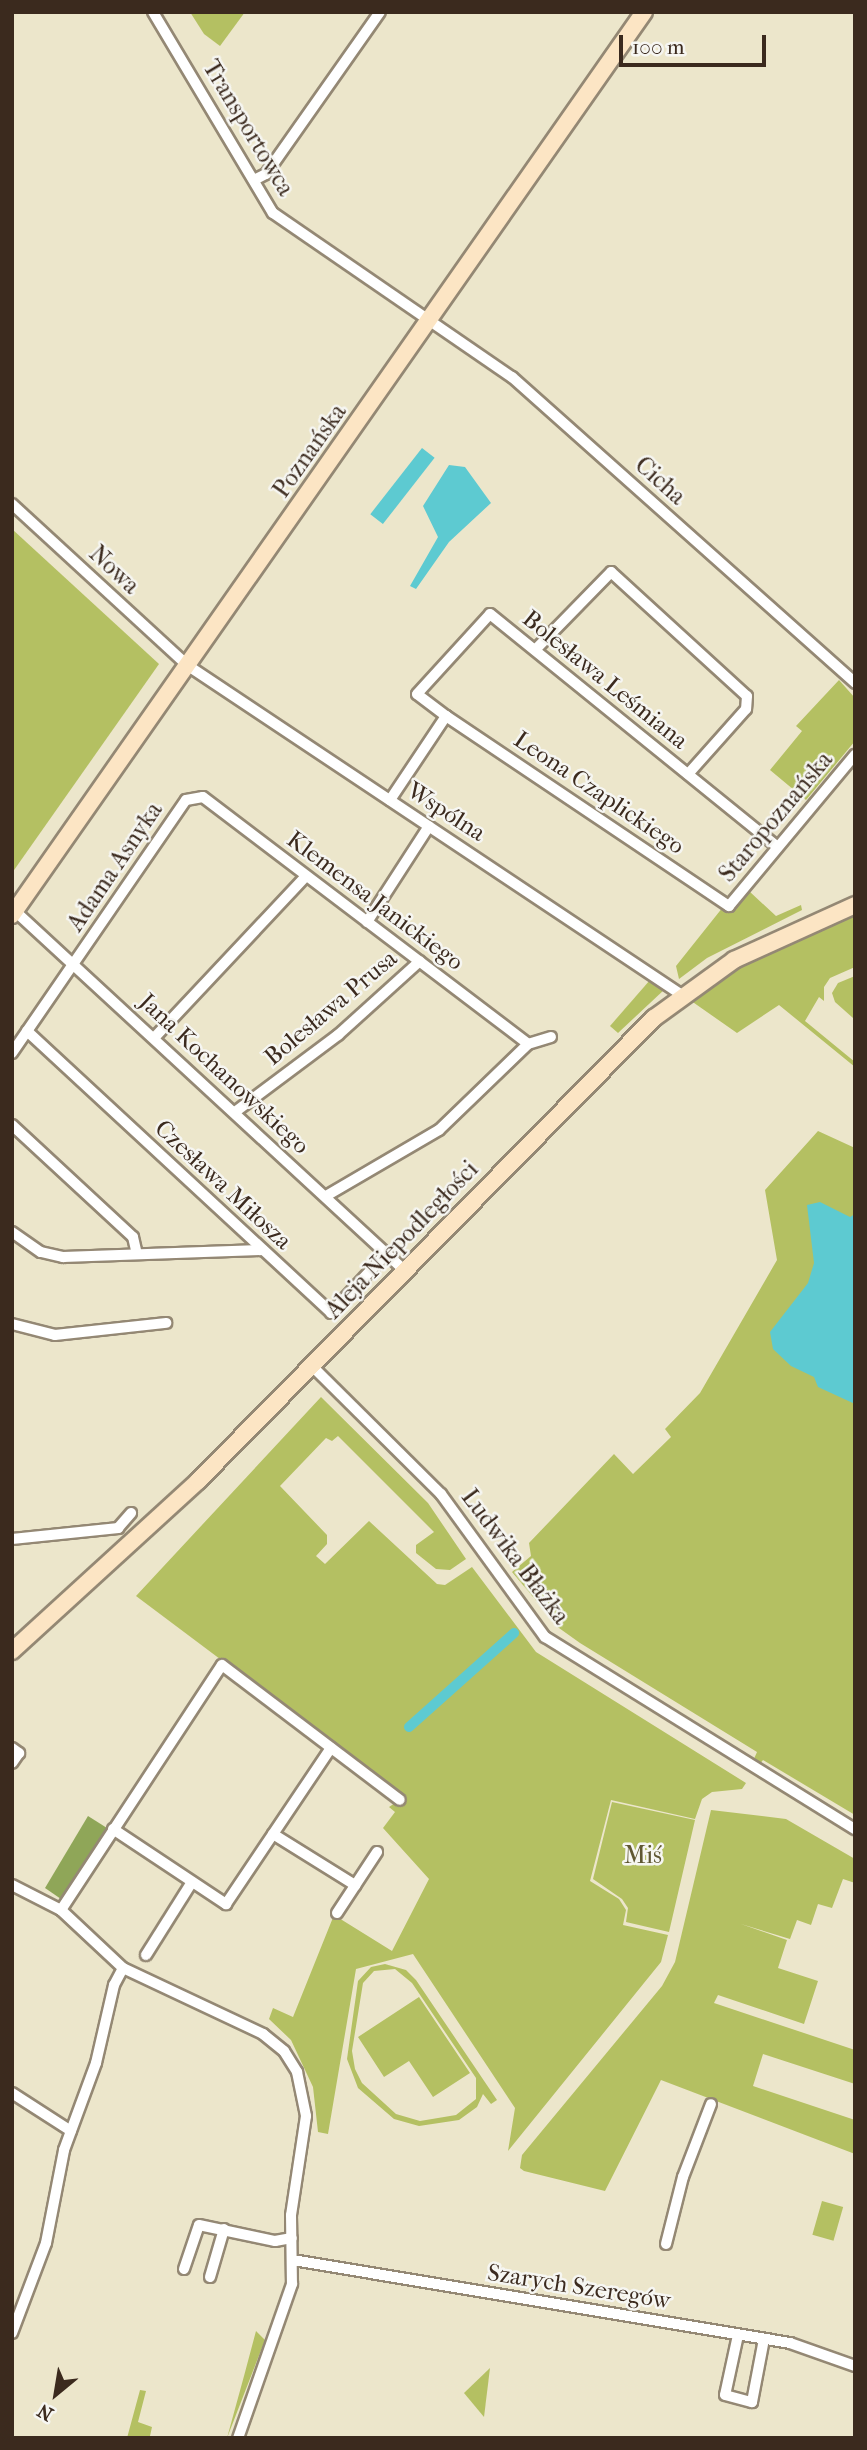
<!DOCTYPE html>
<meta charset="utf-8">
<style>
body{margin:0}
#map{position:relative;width:867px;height:2450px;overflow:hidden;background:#ece6cb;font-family:"IM FELL French Canon",serif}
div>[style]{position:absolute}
.green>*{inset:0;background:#b4c062;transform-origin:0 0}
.forest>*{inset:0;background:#8fa658}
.water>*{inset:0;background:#5dcad1;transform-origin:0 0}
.canal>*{height:10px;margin:-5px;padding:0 5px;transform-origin:5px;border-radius:5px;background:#5dcad1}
.roads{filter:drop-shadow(2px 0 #948874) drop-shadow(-2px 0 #948874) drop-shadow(0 2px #948874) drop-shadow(0 -2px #948874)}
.street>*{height:10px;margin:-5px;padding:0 5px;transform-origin:5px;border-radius:5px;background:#fff}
.secondary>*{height:16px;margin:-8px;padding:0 8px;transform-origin:8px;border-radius:8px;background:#fce5c4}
span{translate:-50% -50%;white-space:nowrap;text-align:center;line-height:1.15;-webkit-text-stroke:5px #f6f6f2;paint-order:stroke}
.street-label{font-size:24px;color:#3b2a1e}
.park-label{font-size:24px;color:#5f5732}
.frame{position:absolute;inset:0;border:14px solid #3b2a1e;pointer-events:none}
.north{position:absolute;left:21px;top:2359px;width:70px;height:70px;-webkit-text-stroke:5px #f6f6f2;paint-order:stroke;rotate:210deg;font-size:19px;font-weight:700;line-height:28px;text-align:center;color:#3b2a1e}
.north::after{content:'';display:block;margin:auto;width:24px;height:32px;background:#3b2a1e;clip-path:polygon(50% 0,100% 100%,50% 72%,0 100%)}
.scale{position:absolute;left:619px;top:35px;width:147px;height:32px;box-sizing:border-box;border:4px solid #3b2a1e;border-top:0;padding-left:9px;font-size:21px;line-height:24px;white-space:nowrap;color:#3b2a1e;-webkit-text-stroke:5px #f6f6f2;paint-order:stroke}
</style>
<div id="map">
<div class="green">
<i style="clip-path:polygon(190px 12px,245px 12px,220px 46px,204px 34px)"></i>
<i style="clip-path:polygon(12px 529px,159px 664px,12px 873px)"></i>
<i style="clip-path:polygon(839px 680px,855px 698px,855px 741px,806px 800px,770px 770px,802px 731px,796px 726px)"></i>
<i style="clip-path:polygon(749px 891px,776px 916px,801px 905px,802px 910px,707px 958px,679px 979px,676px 966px,723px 907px,732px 913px)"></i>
<i style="clip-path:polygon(855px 914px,855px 967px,830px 978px,824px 987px,824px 1001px,819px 997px,805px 1021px,855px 1062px,855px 1067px,779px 1005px,737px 1033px,687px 998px,729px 967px)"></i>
<i style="clip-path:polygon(855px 976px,855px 1015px,853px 1018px,835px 1002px,832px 993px,838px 983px)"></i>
<i style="clip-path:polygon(650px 980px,665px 989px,618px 1033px,610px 1026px)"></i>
<i style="clip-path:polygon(818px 1131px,855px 1148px,855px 1815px,763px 1760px,759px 1765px,753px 1761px,757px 1752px,580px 1643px,559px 1628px,512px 1572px,531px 1556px,529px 1543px,614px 1454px,633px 1474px,671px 1437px,665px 1429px,700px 1393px,777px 1260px,765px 1190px)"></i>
<i style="clip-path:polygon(321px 1397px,428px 1503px,466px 1559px,450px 1570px,436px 1569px,416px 1553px,416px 1545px,434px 1532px,338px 1436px,332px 1441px,326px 1438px,280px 1486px,327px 1535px,327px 1544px,316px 1556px,325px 1564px,369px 1521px,437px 1584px,445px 1585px,472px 1567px,536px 1652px,746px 1783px,742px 1789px,712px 1792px,702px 1799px,695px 1819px,611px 1800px,590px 1881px,619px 1899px,626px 1910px,623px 1925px,668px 1935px,661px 1962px,508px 2151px,515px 2108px,413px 1954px,356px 1969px,328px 2134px,318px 2132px,313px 2087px,291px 2040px,269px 2019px,273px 2008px,293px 2017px,334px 1915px,392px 1951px,429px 1879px,383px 1828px,395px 1812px,389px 1807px,404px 1797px,136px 1596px)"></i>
<i style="clip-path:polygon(612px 1802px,695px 1820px,669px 1932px,626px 1922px,628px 1908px,622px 1899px,593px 1879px)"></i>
<i style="clip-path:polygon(711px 1810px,786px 1819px,855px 1859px,855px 1883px,843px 1879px,832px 1908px,818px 1904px,811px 1925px,797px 1920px,790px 1939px,741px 1924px,787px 1940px,778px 1968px,818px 1981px,804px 2024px,718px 1995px,714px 2003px,855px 2050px,855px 2084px,763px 2054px,753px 2086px,855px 2120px,855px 2154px,661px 2080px,605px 2191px,524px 2171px,520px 2168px,522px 2155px,662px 1986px,675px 1962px)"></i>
<i style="clip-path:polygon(evenodd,385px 1964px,406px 1970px,416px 1980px,497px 2100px,491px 2104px,483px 2094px,477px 2107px,459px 2120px,419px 2126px,394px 2119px,358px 2088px,347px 2059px,358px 1981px,371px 1967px,385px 1964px,395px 1969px,412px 1983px,476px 2078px,476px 2099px,456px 2115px,420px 2121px,396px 2114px,362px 2083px,355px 2069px,352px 2051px,363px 1983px,374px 1971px,395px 1969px)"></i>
<i style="clip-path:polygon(419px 1997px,470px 2073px,433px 2097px,409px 2061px,384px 2077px,358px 2037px)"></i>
<i style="left:822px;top:2201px;width:22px;height:35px;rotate:16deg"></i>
<i style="clip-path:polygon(256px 2331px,265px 2340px,227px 2438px,244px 2376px)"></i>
<i style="clip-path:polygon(490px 2368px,484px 2417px,464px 2393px)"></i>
<i style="clip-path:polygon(140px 2390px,146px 2391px,138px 2422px,152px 2427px,150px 2436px,157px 2438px,127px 2438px)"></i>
</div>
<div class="forest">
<i style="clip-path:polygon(88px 1816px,107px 1828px,61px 1899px,45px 1888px)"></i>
</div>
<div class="water">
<i style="left:422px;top:448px;width:16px;height:84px;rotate:38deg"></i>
<i style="clip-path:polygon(449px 465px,465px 467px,491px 503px,449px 542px,416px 589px,410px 586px,438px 537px,423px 506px)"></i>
<i style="clip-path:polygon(820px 1202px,850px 1217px,855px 1214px,855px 1404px,818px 1387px,814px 1377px,791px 1366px,773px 1349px,770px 1332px,808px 1283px,814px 1263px,807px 1205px)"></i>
</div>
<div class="canal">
<i style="left:409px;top:1727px;width:141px;rotate:-41.8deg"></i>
</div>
<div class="roads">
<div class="street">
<i style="left:153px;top:12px;width:234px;rotate:59.2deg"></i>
<i style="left:273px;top:213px;width:290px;rotate:34.5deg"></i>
<i style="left:512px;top:377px;width:460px;rotate:41.7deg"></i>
<i style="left:254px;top:180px;width:13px;rotate:-27deg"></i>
<i style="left:266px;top:174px;width:198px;rotate:-54.9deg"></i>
<i style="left:12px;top:504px;width:238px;rotate:42.6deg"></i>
<i style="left:187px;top:665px;width:595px;rotate:33.69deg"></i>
<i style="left:535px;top:650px;width:109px;rotate:-45.7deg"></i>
<i style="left:611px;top:572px;width:184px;rotate:42.4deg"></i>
<i style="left:747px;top:696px;width:13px;rotate:94deg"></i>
<i style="left:746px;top:709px;width:87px;rotate:131.7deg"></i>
<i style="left:446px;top:716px;width:36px;rotate:-143deg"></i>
<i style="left:417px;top:694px;width:108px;rotate:-47.6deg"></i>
<i style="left:490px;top:614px;width:370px;rotate:39deg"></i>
<i style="left:390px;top:800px;width:101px;rotate:-56.3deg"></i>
<i style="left:446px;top:716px;width:341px;rotate:33.9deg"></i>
<i style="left:729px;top:906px;width:197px;rotate:-50.2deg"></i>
<i style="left:15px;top:911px;width:529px;rotate:42.7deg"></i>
<i style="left:367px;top:922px;width:114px;rotate:-57.1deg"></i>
<i style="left:27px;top:1031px;width:415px;rotate:42.8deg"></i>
<i style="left:331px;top:1313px;width:82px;rotate:-47deg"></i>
<i style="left:154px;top:1038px;width:222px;rotate:-46.8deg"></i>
<i style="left:12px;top:1053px;width:307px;rotate:-55.5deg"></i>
<i style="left:186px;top:800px;width:17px;rotate:-10deg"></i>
<i style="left:203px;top:797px;width:408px;rotate:37.2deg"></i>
<i style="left:235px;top:1112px;width:129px;rotate:-36.8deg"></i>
<i style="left:338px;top:1035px;width:110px;rotate:-42.1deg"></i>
<i style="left:12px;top:1125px;width:165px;rotate:42.8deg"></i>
<i style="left:133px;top:1237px;width:17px;rotate:77deg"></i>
<i style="left:326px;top:1196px;width:131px;rotate:-30.3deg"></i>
<i style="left:439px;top:1130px;width:124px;rotate:-44deg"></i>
<i style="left:528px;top:1044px;width:24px;rotate:-17deg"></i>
<i style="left:12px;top:1232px;width:35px;rotate:35deg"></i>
<i style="left:41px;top:1252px;width:23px;rotate:13deg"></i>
<i style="left:63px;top:1257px;width:200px;rotate:-2deg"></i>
<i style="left:12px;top:1324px;width:44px;rotate:14.3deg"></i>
<i style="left:55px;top:1335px;width:112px;rotate:-6.2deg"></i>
<i style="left:311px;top:1365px;width:183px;rotate:44.8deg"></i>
<i style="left:441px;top:1494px;width:177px;rotate:54deg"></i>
<i style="left:545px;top:1637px;width:365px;rotate:31.8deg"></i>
<i style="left:118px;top:1528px;width:20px;rotate:-49deg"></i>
<i style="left:12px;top:1539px;width:107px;rotate:-5.9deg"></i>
<i style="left:12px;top:1748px;width:9px;rotate:36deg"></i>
<i style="left:19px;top:1753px;width:12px;rotate:125deg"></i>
<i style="left:113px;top:1829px;width:136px;rotate:33.6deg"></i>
<i style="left:226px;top:1904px;width:188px;rotate:-56.1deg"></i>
<i style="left:273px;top:1834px;width:97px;rotate:31.9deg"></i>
<i style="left:12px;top:1885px;width:55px;rotate:27deg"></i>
<i style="left:61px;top:1910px;width:85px;rotate:43.1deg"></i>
<i style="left:123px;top:1968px;width:155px;rotate:25.2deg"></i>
<i style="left:263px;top:2034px;width:27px;rotate:39deg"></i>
<i style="left:284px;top:2051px;width:25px;rotate:58deg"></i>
<i style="left:297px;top:2072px;width:45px;rotate:78.4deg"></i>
<i style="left:306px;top:2116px;width:100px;rotate:98.6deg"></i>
<i style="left:291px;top:2215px;width:69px;rotate:89.2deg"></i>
<i style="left:292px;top:2284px;width:163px;rotate:109.3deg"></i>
<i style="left:61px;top:1910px;width:293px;rotate:-56.7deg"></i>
<i style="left:222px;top:1665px;width:223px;rotate:37.2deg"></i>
<i style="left:337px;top:1913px;width:73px;rotate:-56.7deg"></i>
<i style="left:146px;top:1955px;width:86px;rotate:-57.8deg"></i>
<i style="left:12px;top:2093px;width:70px;rotate:32.8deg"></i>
<i style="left:666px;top:2244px;width:69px;rotate:-75.8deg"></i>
<i style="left:683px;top:2177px;width:78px;rotate:-69deg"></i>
<i style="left:293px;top:2260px;width:504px;rotate:9.48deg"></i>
<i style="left:790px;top:2343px;width:69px;rotate:19.5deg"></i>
<i style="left:184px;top:2269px;width:46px;rotate:-71.2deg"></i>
<i style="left:199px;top:2225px;width:78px;rotate:11.9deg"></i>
<i style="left:275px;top:2241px;width:17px;rotate:-10deg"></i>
<i style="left:210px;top:2277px;width:50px;rotate:-73.7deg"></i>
<i style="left:12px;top:2333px;width:96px;rotate:-69.3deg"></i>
<i style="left:46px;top:2243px;width:95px;rotate:-79deg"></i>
<i style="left:64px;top:2150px;width:93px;rotate:-69.8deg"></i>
<i style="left:96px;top:2063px;width:80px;rotate:-77deg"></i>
<i style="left:114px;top:1985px;width:19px;rotate:-62deg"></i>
<i style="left:738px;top:2335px;width:61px;rotate:102.2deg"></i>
<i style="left:725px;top:2395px;width:28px;rotate:15deg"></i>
<i style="left:752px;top:2402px;width:64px;rotate:-79.2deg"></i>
</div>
<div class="secondary">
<i style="left:12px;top:915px;width:1102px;rotate:-55.01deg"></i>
<i style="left:12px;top:1651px;width:252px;rotate:-42.4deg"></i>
<i style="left:198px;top:1481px;width:650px;rotate:-45.44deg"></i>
<i style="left:654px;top:1018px;width:99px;rotate:-35.9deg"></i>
<i style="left:734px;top:960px;width:133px;rotate:-24.4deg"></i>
</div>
</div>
<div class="street-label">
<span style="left:248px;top:128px;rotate:59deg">Transportowca</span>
<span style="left:310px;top:451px;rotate:-55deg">Poznańska</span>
<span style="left:660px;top:481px;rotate:42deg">Cicha</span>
<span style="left:114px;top:570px;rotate:43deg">Nowa</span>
<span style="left:605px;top:680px;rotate:39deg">Bolesława Leśmiana</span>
<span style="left:599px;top:793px;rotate:34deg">Leona Czaplickiego</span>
<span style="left:446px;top:812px;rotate:33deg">Wspólna</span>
<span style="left:776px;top:817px;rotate:-50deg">Staropoznańska</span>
<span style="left:115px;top:867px;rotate:-56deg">Adama Asnyka</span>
<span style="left:375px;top:901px;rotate:37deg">Klemensa Janickiego</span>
<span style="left:331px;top:1008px;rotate:-40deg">Bolesława Prusa</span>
<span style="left:224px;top:1074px;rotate:43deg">Jana Kochanowskiego</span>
<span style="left:223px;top:1185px;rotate:43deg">Czesława Miłosza</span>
<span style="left:402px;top:1240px;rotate:-46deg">Aleja Niepodległości</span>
<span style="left:515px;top:1557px;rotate:53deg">Ludwika Błażka</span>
<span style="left:579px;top:2287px;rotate:9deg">Szarych Szeregów</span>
</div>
<div class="park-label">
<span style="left:643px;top:1856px">Miś</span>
</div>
<div class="frame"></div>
<div class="north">N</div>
<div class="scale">100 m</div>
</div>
